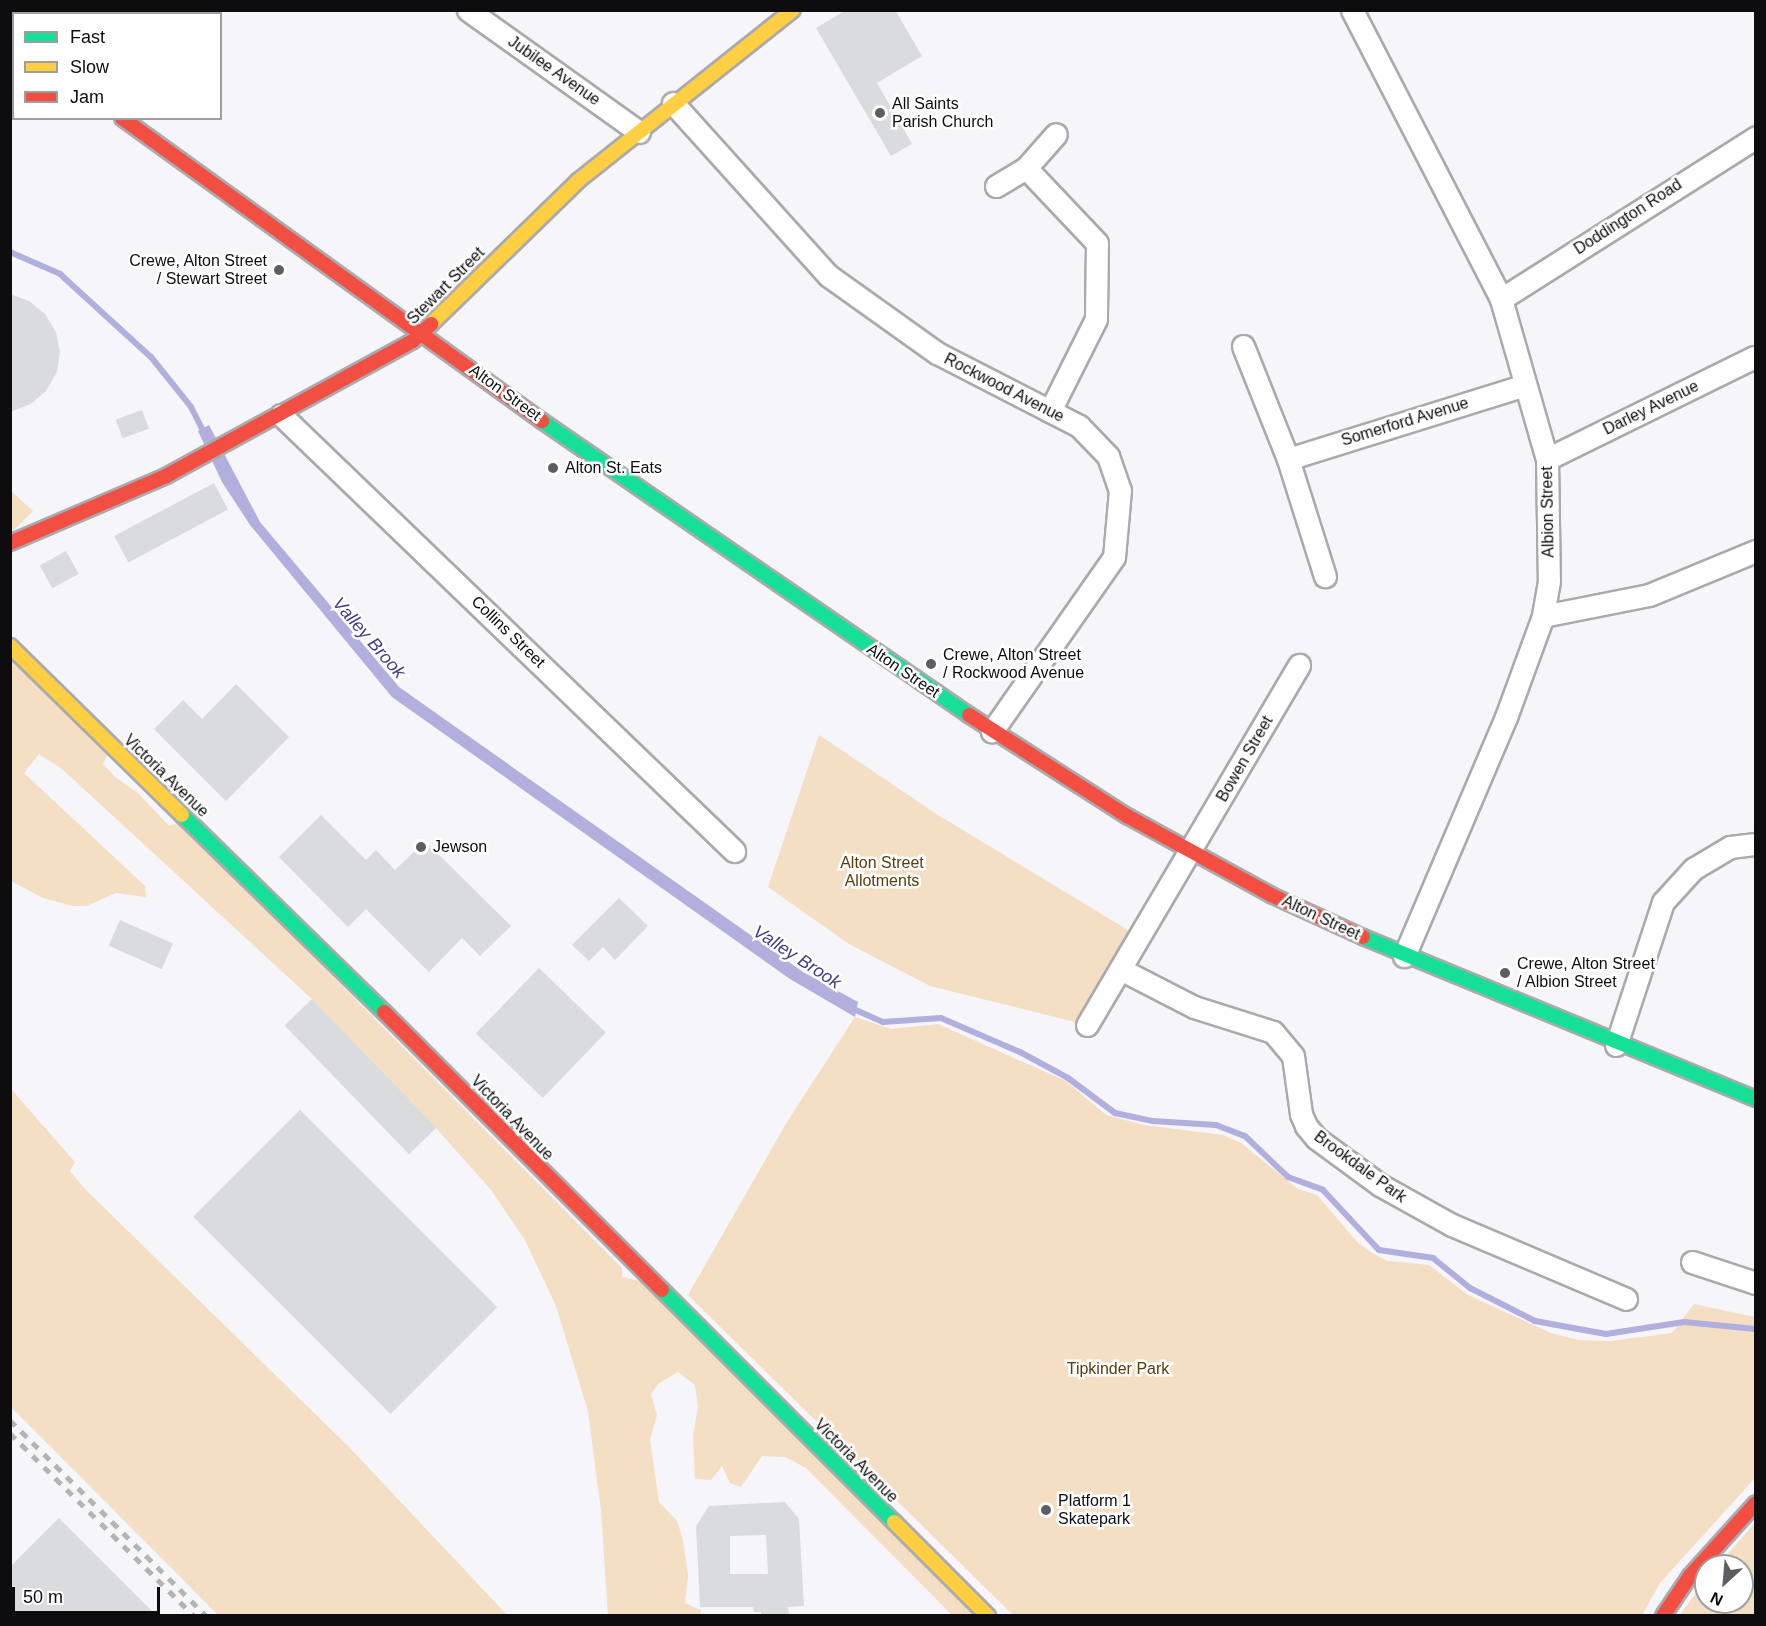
<!DOCTYPE html>
<style>
body{margin:0}
#map{position:relative;width:1766px;height:1626px;overflow:hidden;background:#f5f5fa;font-family:Arial,sans-serif}
div>[style]{position:absolute}
.green>*{inset:0;background:#f4dec4}
.water>*{inset:0;background:#b0afde}
.stream>*{height:6px;margin:-3px;padding:0 3px;transform-origin:3px;border-radius:3px;background:#b0afde}
.building>*{inset:0;background:#dadbdf;transform-origin:0 0}
.roads{filter:drop-shadow(2px 0 #aaaaae) drop-shadow(-2px 0 #aaaaae) drop-shadow(0 2px #aaaaae) drop-shadow(0 -2px #aaaaae)}
.street>*{height:21px;margin:-10.5px;padding:0 10.5px;transform-origin:10.5px;border-radius:10.5px;background:#fefefe}
.fast>*{height:14px;margin:-7px;padding:0 7px;transform-origin:7px;border-radius:7px;background:#16e098}
.slow>*{height:14px;margin:-7px;padding:0 7px;transform-origin:7px;border-radius:7px;background:#ffcf43}
.jam>*{height:14px;margin:-7px;padding:0 7px;transform-origin:7px;border-radius:7px;background:#f24e42}
.rail>*{height:4.5px;margin-top:-2.25px;transform-origin:0;background:repeating-linear-gradient(90deg,#b4b4b5 0 8px,transparent 0 16px)}
.dots>*{width:16px;height:16px;translate:-50% -50%;box-sizing:border-box;border:3px solid #fff;border-radius:50%}
span{translate:-50% -50%;white-space:nowrap;text-align:center;line-height:1.15;-webkit-text-stroke:5px #fff;paint-order:stroke}
.street-label{font-size:16px;color:#0d0d10}
.poi-label{font-size:16px;color:#0d0d10}
.left{translate:0 -50%;text-align:left}
.right{translate:-100% -50%;text-align:right}
.park-label{font-size:16px;color:#593c09}
.water-label{font-size:18px;color:#443c89;font-style:italic}
.frame{position:absolute;inset:0;border:12px solid #0d0d10;pointer-events:none}
.legend{position:absolute;left:12px;top:12px;width:210px;height:108px;box-sizing:border-box;background:#fff;border:2px solid #9e9e9f;margin:0;padding:8px 10px;list-style:none;font-size:18px;color:#0d0d10}
.legend li{display:flex;align-items:center;gap:12px;height:30px}
.legend b{width:30px;border:2px solid #9e9e9f}
.north{position:absolute;left:1694px;top:1554px;width:60px;height:60px;box-sizing:border-box;background:#fff;border:2px solid #9e9e9f;border-radius:50%;rotate:206deg;font-size:16px;font-weight:700;line-height:24px;text-align:center;color:#0d0d10}
.north::after{content:'';display:block;margin:auto;width:21px;height:27px;background:#5e5e62;clip-path:polygon(50% 0,100% 100%,50% 72%,0 100%)}
.scale{position:absolute;left:12px;top:1587px;width:148px;height:27px;box-sizing:border-box;border:3px solid #0d0d10;border-top:0;padding-left:8px;font-size:18px;line-height:21px;white-space:nowrap;color:#0d0d10;-webkit-text-stroke:4px #fff;paint-order:stroke}
</style>
<div id="map">
<div class="green">
<i style="clip-path:polygon(10px 490px,33px 511px,11px 533px,10px 533px)"></i>
<i style="clip-path:polygon(10px 658px,108px 753px,103px 764px,115px 777px,139px 794px,169px 826px,179px 822px,622px 1268px,622px 1277px,640px 1281px,976px 1615px,952px 1615px,806px 1468px,785px 1457px,762px 1456px,741px 1487px,730px 1483px,722px 1466px,711px 1480px,695px 1479px,693px 1436px,698px 1406px,695px 1385px,678px 1372px,658px 1384px,651px 1394px,657px 1415px,650px 1440px,659px 1502px,677px 1521px,683px 1540px,688px 1575px,685px 1603px,701px 1610px,700px 1615px,608px 1615px,601px 1511px,588px 1411px,556px 1306px,525px 1240px,491px 1190px,436px 1128px,312px 999px,62px 769px,39px 754px,24px 773px,145px 886px,146px 897px,116px 893px,86px 906px,73px 906px,43px 898px,11px 881px)"></i>
<i style="clip-path:polygon(819px 735px,938px 815px,1141px 938px,1087px 1025px,930px 986px,849px 944px,768px 887px)"></i>
<i style="clip-path:polygon(855px 1017px,891px 1029px,938px 1024px,1066px 1081px,1106px 1115px,1144px 1125px,1223px 1135px,1241px 1143px,1298px 1189px,1317px 1195px,1359px 1244px,1374px 1254px,1388px 1261px,1429px 1265px,1468px 1295px,1551px 1333px,1578px 1340px,1611px 1341px,1672px 1333px,1694px 1304px,1755px 1317px,1755px 1478px,1660px 1583px,1642px 1615px,1013px 1615px,688px 1295px,787px 1122px)"></i>
<i style="clip-path:polygon(11px 1089px,75px 1162px,70px 1171px,86px 1190px,349px 1447px,507px 1615px,218px 1615px,11px 1407px)"></i>
<i style="clip-path:polygon(1755px 1523px,1755px 1615px,1679px 1616px,1706px 1579px,1706px 1602px,1742px 1602px,1742px 1566px,1717px 1566px)"></i>
</div>
<div class="water">
<i style="clip-path:polygon(209px 425px,260px 522px,399px 687px,803px 972px,858px 1002px,855px 1017px,790px 979px,392px 697px,250px 525px,222px 482px,198px 431px)"></i>
</div>
<div class="stream">
<i style="left:10px;top:252px;width:55px;rotate:23.7deg"></i>
<i style="left:60px;top:274px;width:123px;rotate:42.4deg"></i>
<i style="left:151px;top:357px;width:64px;rotate:51.3deg"></i>
<i style="left:191px;top:407px;width:31px;rotate:63deg"></i>
<i style="left:849px;top:1007px;width:37px;rotate:24deg"></i>
<i style="left:883px;top:1022px;width:58px;rotate:-3.9deg"></i>
<i style="left:941px;top:1018px;width:86px;rotate:23.3deg"></i>
<i style="left:1020px;top:1052px;width:55px;rotate:28.4deg"></i>
<i style="left:1068px;top:1078px;width:59px;rotate:36.7deg"></i>
<i style="left:1115px;top:1113px;width:39px;rotate:12deg"></i>
<i style="left:1153px;top:1121px;width:63px;rotate:3.6deg"></i>
<i style="left:1216px;top:1125px;width:31px;rotate:21deg"></i>
<i style="left:1245px;top:1136px;width:59px;rotate:43.6deg"></i>
<i style="left:1288px;top:1177px;width:37px;rotate:20deg"></i>
<i style="left:1323px;top:1190px;width:82px;rotate:47deg"></i>
<i style="left:1379px;top:1250px;width:55px;rotate:8.4deg"></i>
<i style="left:1433px;top:1258px;width:48px;rotate:39deg"></i>
<i style="left:1470px;top:1288px;width:73px;rotate:26.9deg"></i>
<i style="left:1535px;top:1321px;width:72px;rotate:10.4deg"></i>
<i style="left:1606px;top:1334px;width:79px;rotate:-8.7deg"></i>
<i style="left:1684px;top:1322px;width:72px;rotate:5.6deg"></i>
</div>
<div class="building">
<i style="clip-path:polygon(846px 10px,895px 10px,922px 56px,877px 83px,912px 144px,891px 156px,816px 28px)"></i>
<i style="clip-path:polygon(10px 294px,29px 301px,45px 314px,56px 332px,60px 352px,57px 372px,46px 391px,31px 404px,10px 412px)"></i>
<i style="left:142px;top:410px;width:20px;height:28px;rotate:70deg"></i>
<i style="left:214px;top:483px;width:30px;height:113px;rotate:62deg"></i>
<i style="left:66px;top:551px;width:26px;height:30px;rotate:61deg"></i>
<i style="clip-path:polygon(236px 684px,289px 737px,226px 801px,154px 729px,183px 700px,202px 719px)"></i>
<i style="clip-path:polygon(321px 815px,366px 860px,376px 850px,395px 870px,425px 841px,511px 926px,480px 956px,462px 938px,429px 972px,366px 909px,348px 927px,279px 857px)"></i>
<i style="clip-path:polygon(619px 898px,648px 926px,615px 960px,603px 947px,589px 961px,572px 945px)"></i>
<i style="left:120px;top:920px;width:58px;height:28px;rotate:24deg"></i>
<i style="left:539px;top:968px;width:93px;height:91px;rotate:44deg"></i>
<i style="left:312px;top:999px;width:179px;height:38px;rotate:46deg"></i>
<i style="left:300px;top:1110px;width:279px;height:151px;rotate:45deg"></i>
<i style="clip-path:polygon(evenodd,785px 1502px,799px 1519px,804px 1606px,788px 1607px,789px 1616px,761px 1616px,761px 1612px,754px 1612px,753px 1607px,700px 1607px,696px 1526px,709px 1506px,785px 1502px,766px 1535px,768px 1574px,730px 1574px,730px 1536px,766px 1535px)"></i>
<i style="clip-path:polygon(59px 1518px,157px 1616px,10px 1616px,10px 1567px)"></i>
</div>
<div class="roads">
<div class="street">
<i style="left:468px;top:10px;width:210px;rotate:35.5deg"></i>
<i style="left:1352px;top:10px;width:325px;rotate:62.7deg"></i>
<i style="left:1501px;top:299px;width:166px;rotate:74deg"></i>
<i style="left:1547px;top:459px;width:122px;rotate:89.1deg"></i>
<i style="left:1549px;top:581px;width:36px;rotate:100deg"></i>
<i style="left:1543px;top:616px;width:108px;rotate:110.1deg"></i>
<i style="left:1506px;top:717px;width:260px;rotate:113.1deg"></i>
<i style="left:10px;top:39px;width:4px;rotate:27deg"></i>
<i style="left:673px;top:103px;width:233px;rotate:48deg"></i>
<i style="left:829px;top:276px;width:133px;rotate:35.5deg"></i>
<i style="left:937px;top:353px;width:160px;rotate:27.2deg"></i>
<i style="left:1079px;top:426px;width:42px;rotate:46deg"></i>
<i style="left:1108px;top:456px;width:36px;rotate:71deg"></i>
<i style="left:1120px;top:490px;width:67px;rotate:95.1deg"></i>
<i style="left:1114px;top:557px;width:213px;rotate:125deg"></i>
<i style="left:1026px;top:168px;width:103px;rotate:46.6deg"></i>
<i style="left:1097px;top:243px;width:76px;rotate:90.8deg"></i>
<i style="left:1096px;top:319px;width:103px;rotate:116.6deg"></i>
<i style="left:996px;top:186px;width:35px;rotate:-31deg"></i>
<i style="left:1026px;top:168px;width:45px;rotate:-48.6deg"></i>
<i style="left:1501px;top:299px;width:302px;rotate:-32.4deg"></i>
<i style="left:1243px;top:346px;width:122px;rotate:68.3deg"></i>
<i style="left:1288px;top:459px;width:123px;rotate:72.5deg"></i>
<i style="left:281px;top:415px;width:629px;rotate:43.9deg"></i>
<i style="left:1288px;top:459px;width:246px;rotate:-17.3deg"></i>
<i style="left:1547px;top:459px;width:231px;rotate:-26.2deg"></i>
<i style="left:1543px;top:616px;width:108px;rotate:-11.2deg"></i>
<i style="left:1649px;top:595px;width:116px;rotate:-22.4deg"></i>
<i style="left:1122px;top:970px;width:81px;rotate:27.2deg"></i>
<i style="left:1194px;top:1007px;width:83px;rotate:17.6deg"></i>
<i style="left:1273px;top:1032px;width:31px;rotate:50deg"></i>
<i style="left:1293px;top:1056px;width:59px;rotate:82.1deg"></i>
<i style="left:1301px;top:1114px;width:13px;rotate:67deg"></i>
<i style="left:1306px;top:1126px;width:16px;rotate:50deg"></i>
<i style="left:1316px;top:1138px;width:79px;rotate:36.3deg"></i>
<i style="left:1380px;top:1185px;width:82px;rotate:29.1deg"></i>
<i style="left:1452px;top:1225px;width:189px;rotate:23deg"></i>
<i style="left:1087px;top:1025px;width:418px;rotate:-59.5deg"></i>
<i style="left:1616px;top:1045px;width:151px;rotate:-71.8deg"></i>
<i style="left:1663px;top:902px;width:45px;rotate:-47.7deg"></i>
<i style="left:1693px;top:869px;width:43px;rotate:-30.7deg"></i>
<i style="left:1730px;top:847px;width:26px;rotate:-7deg"></i>
<i style="left:1692px;top:1262px;width:67px;rotate:18.2deg"></i>
</div>
<div class="fast">
<i style="left:542px;top:421px;width:518px;rotate:34.55deg"></i>
<i style="left:182px;top:815px;width:282px;rotate:44.3deg"></i>
<i style="left:1363px;top:937px;width:425px;rotate:22.4deg"></i>
<i style="left:662px;top:1290px;width:328px;rotate:45deg"></i>
</div>
<div class="slow">
<i style="left:431px;top:324px;width:206px;rotate:-44.2deg"></i>
<i style="left:579px;top:180px;width:273px;rotate:-38.5deg"></i>
<i style="left:10px;top:646px;width:241px;rotate:44.5deg"></i>
<i style="left:894px;top:1522px;width:133px;rotate:45deg"></i>
</div>
<div class="jam">
<i style="left:122px;top:118px;width:518px;rotate:35.81deg"></i>
<i style="left:10px;top:543px;width:170px;rotate:-23.2deg"></i>
<i style="left:166px;top:476px;width:281px;rotate:-28.7deg"></i>
<i style="left:413px;top:341px;width:25px;rotate:-43deg"></i>
<i style="left:969px;top:715px;width:188px;rotate:32.6deg"></i>
<i style="left:1127px;top:816px;width:164px;rotate:28.7deg"></i>
<i style="left:1271px;top:895px;width:101px;rotate:24.5deg"></i>
<i style="left:384px;top:1012px;width:393px;rotate:45deg"></i>
<i style="left:1663px;top:1616px;width:48px;rotate:-56deg"></i>
<i style="left:1690px;top:1576px;width:98px;rotate:-47.9deg"></i>
</div>
</div>
<div class="rail">
<i style="left:10px;top:1420px;width:278px;rotate:44.9deg"></i>
<i style="left:10px;top:1433px;width:260px;rotate:44.8deg"></i>
</div>
<div class="dots">
<i style="left:880px;top:113px;background:#5e5e62"></i>
<i style="left:279px;top:270px;background:#5e5e62"></i>
<i style="left:553px;top:468px;background:#5e5e62"></i>
<i style="left:931px;top:664px;background:#5e5e62"></i>
<i style="left:421px;top:847px;background:#5e5e62"></i>
<i style="left:1505px;top:973px;background:#5e5e62"></i>
<i style="left:1046px;top:1510px;background:#5e5e62"></i>
</div>
<div class="street-label">
<span style="left:554px;top:71px;rotate:35deg">Jubilee Avenue</span>
<span style="left:1628px;top:217px;rotate:-33deg">Doddington Road</span>
<span style="left:446px;top:286px;rotate:-45deg">Stewart Street</span>
<span style="left:1004px;top:388px;rotate:27deg">Rockwood Avenue</span>
<span style="left:505px;top:393px;rotate:36deg">Alton Street</span>
<span style="left:1651px;top:408px;rotate:-26deg">Darley Avenue</span>
<span style="left:1405px;top:422px;rotate:-17deg">Somerford Avenue</span>
<span style="left:1548px;top:512px;rotate:-91deg">Albion Street</span>
<span style="left:508px;top:632px;rotate:44deg">Collins Street</span>
<span style="left:903px;top:671px;rotate:34deg">Alton Street</span>
<span style="left:1245px;top:759px;rotate:-60deg">Bowen Street</span>
<span style="left:166px;top:776px;rotate:44deg">Victoria Avenue</span>
<span style="left:1321px;top:918px;rotate:25deg">Alton Street</span>
<span style="left:512px;top:1118px;rotate:46deg">Victoria Avenue</span>
<span style="left:1360px;top:1167px;rotate:36deg">Brookdale Park</span>
<span style="left:856px;top:1461px;rotate:45deg">Victoria Avenue</span>
</div>
<div class="poi-label">
<span class="left" style="left:892px;top:113px">All Saints<br>Parish Church</span>
<span class="right" style="left:267px;top:270px">Crewe, Alton Street<br>/ Stewart Street</span>
<span class="left" style="left:565px;top:468px">Alton St. Eats</span>
<span class="left" style="left:943px;top:664px">Crewe, Alton Street<br>/ Rockwood Avenue</span>
<span class="left" style="left:433px;top:847px">Jewson</span>
<span class="left" style="left:1517px;top:973px">Crewe, Alton Street<br>/ Albion Street</span>
<span class="left" style="left:1058px;top:1510px">Platform 1<br>Skatepark</span>
</div>
<div class="park-label">
<span style="left:882px;top:872px">Alton Street<br>Allotments</span>
<span style="left:1118px;top:1369px">Tipkinder Park</span>
</div>
<div class="water-label">
<span style="left:369px;top:638px;rotate:49deg">Valley Brook</span>
<span style="left:797px;top:957px;rotate:33deg">Valley Brook</span>
</div>
<div class="frame"></div>
<ul class="legend">
<li><b style="height:8px;background:#16e098"></b>Fast</li>
<li><b style="height:8px;background:#ffcf43"></b>Slow</li>
<li><b style="height:8px;background:#f24e42"></b>Jam</li>
</ul>
<div class="north">N</div>
<div class="scale">50 m</div>
</div>
